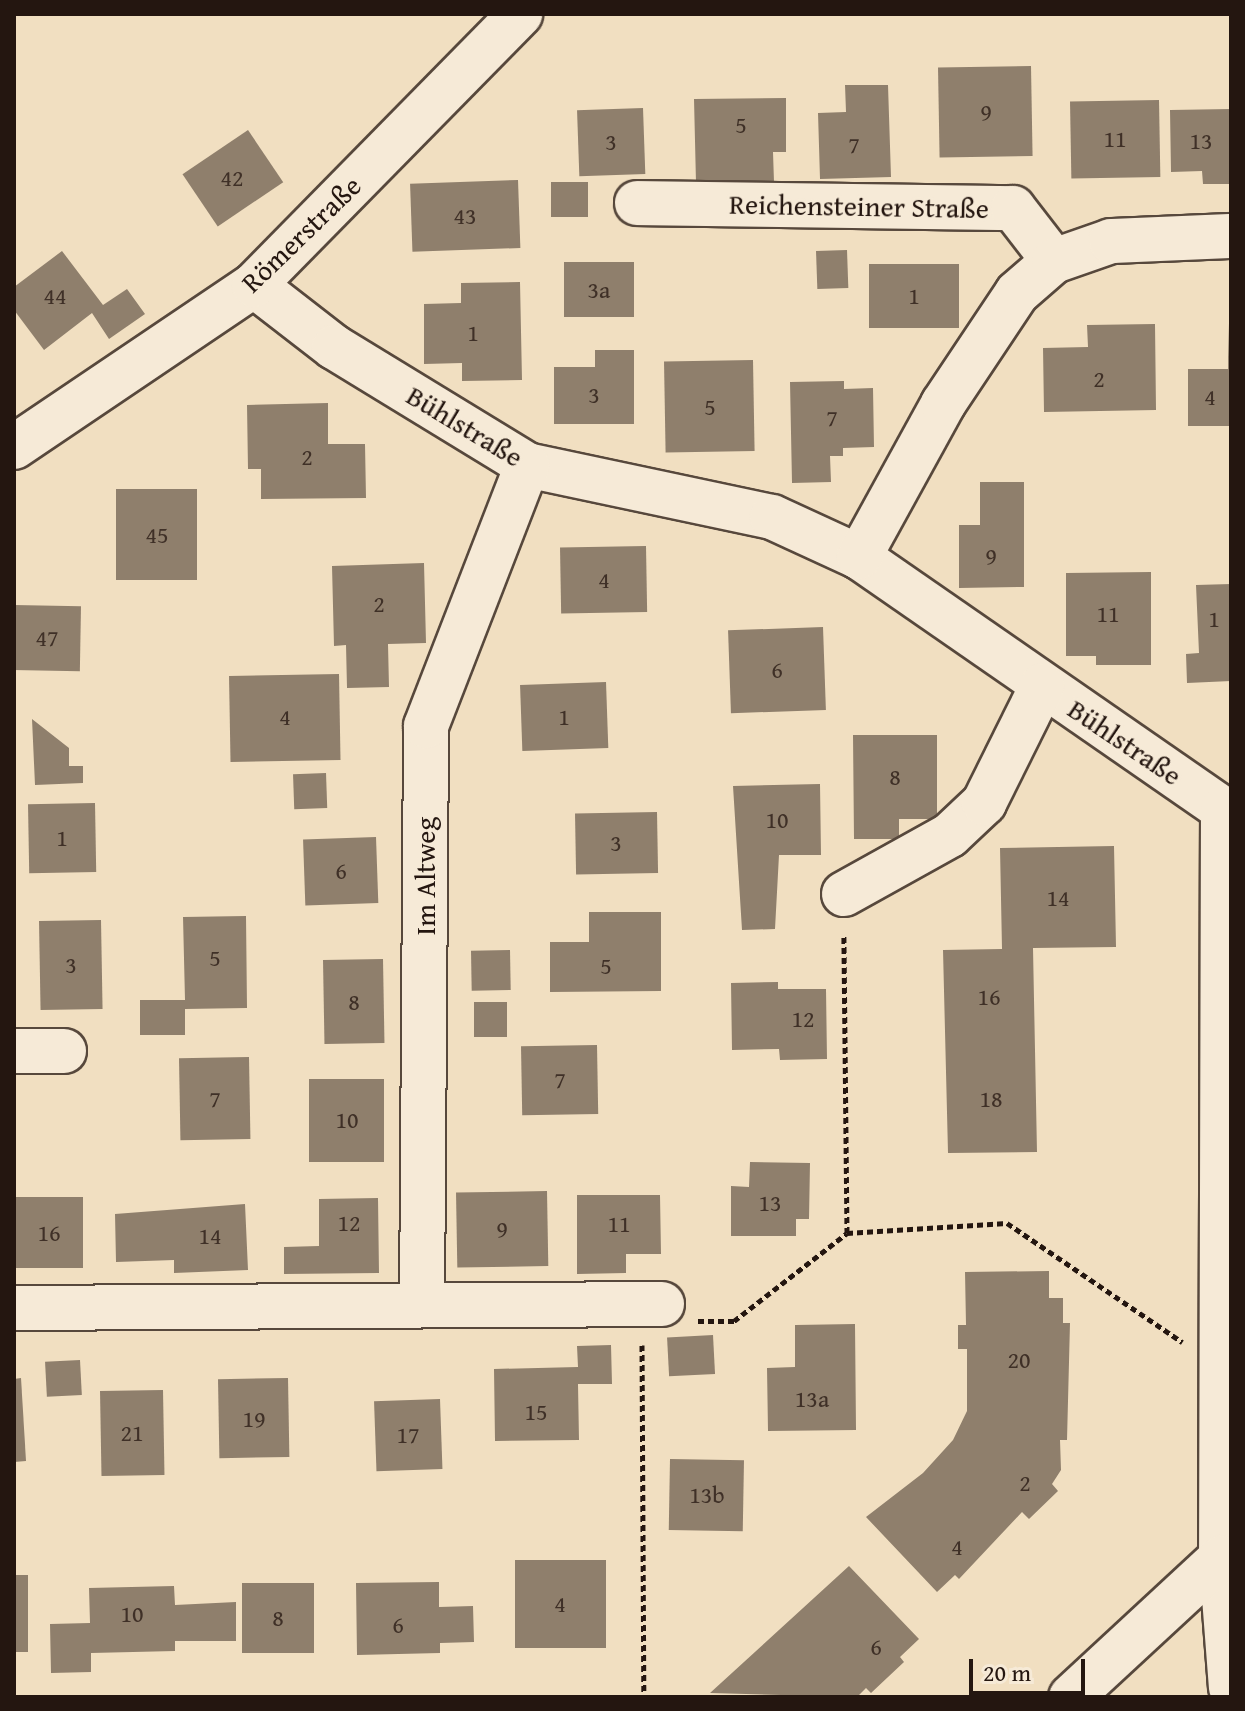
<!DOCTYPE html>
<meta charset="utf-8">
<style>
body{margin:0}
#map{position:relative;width:1245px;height:1711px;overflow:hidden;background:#f1dfc1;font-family:"Gentium Book Plus",serif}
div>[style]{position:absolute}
.building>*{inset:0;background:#8f7f6c;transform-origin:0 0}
.path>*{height:5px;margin-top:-2.5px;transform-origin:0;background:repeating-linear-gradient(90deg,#241610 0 6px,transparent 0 10px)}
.roads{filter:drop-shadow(2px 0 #57483c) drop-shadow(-2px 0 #57483c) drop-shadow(0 2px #57483c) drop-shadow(0 -2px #57483c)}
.minor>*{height:44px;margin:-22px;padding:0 22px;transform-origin:22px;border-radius:22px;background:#f6ead7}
span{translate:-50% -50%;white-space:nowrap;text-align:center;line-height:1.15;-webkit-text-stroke:6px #f6ead7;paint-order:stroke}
.number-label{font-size:24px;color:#3f3027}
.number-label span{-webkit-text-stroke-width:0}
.street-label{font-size:28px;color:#241610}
.frame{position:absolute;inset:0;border:16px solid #241610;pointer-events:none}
.scale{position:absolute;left:969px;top:1659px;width:116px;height:36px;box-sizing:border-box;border:4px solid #241610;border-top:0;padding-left:10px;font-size:24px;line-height:28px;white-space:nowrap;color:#241610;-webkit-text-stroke:6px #f6ead7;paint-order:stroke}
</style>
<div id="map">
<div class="building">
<i style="left:1031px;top:66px;width:90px;height:93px;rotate:89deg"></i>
<i style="clip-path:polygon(845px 85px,888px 85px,891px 177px,820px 179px,818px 113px,846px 112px)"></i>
<i style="clip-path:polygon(786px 98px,786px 152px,773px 152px,774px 182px,696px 183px,694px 99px)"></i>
<i style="left:1159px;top:100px;width:77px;height:89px;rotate:89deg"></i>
<i style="left:643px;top:108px;width:66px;height:66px;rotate:88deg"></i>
<i style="clip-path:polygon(1231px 109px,1231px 184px,1203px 184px,1202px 171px,1171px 172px,1170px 110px)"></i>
<i style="left:248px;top:130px;width:63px;height:79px;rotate:56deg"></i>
<i style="left:518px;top:180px;width:68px;height:108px;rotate:88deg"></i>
<i style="left:551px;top:182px;width:37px;height:35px"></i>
<i style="left:847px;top:250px;width:38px;height:31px;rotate:88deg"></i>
<i style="clip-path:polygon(62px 251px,103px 305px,127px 289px,145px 314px,109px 339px,92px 313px,44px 350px,14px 310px,14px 287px)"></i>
<i style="left:634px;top:262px;width:55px;height:70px;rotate:90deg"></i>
<i style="left:869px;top:264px;width:90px;height:64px"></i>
<i style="clip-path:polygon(520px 282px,522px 380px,462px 381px,462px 363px,424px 364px,424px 304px,461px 303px,461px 283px)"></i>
<i style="clip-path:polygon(1228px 323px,1231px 426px,1188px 426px,1188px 369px,1228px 369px)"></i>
<i style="clip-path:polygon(1155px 324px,1156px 410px,1044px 412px,1043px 348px,1088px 347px,1087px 325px)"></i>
<i style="clip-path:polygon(595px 350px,634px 350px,634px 424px,554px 424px,554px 367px,595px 367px)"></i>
<i style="left:753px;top:360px;width:91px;height:89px;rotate:89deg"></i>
<i style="clip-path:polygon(844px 381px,844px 389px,873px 388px,874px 447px,843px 448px,843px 456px,830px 456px,831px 482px,792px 483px,790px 382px)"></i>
<i style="clip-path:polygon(328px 403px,328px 444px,365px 444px,366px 498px,261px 499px,261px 469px,248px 469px,247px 405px)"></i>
<i style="clip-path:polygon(980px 482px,1024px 482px,1024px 587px,959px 588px,959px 525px,980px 525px)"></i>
<i style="left:116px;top:489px;width:81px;height:91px"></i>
<i style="left:646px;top:546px;width:66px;height:86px;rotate:89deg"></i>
<i style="clip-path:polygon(424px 563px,426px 643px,388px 644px,389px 687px,347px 688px,346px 645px,334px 646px,332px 566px)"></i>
<i style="clip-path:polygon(1151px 572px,1151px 665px,1096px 665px,1096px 656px,1066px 656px,1066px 573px)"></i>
<i style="clip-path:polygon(1231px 584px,1231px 681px,1187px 683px,1186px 654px,1199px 653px,1196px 585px)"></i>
<i style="left:14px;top:605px;width:67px;height:65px;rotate:1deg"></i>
<i style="left:823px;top:627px;width:83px;height:95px;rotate:88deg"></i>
<i style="left:339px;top:674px;width:86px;height:110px;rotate:89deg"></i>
<i style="left:606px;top:682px;width:66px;height:86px;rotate:88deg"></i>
<i style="clip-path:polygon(32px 719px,69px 748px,69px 766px,83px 766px,83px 783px,35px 785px)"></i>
<i style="clip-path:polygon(853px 735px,937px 735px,937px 819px,899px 819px,899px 839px,854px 839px)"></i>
<i style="left:326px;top:773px;width:35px;height:33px;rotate:88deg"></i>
<i style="clip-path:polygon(820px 784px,821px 855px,779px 855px,775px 929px,742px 930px,733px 786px)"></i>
<i style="left:95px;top:803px;width:69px;height:67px;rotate:89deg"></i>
<i style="left:657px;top:812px;width:61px;height:82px;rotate:89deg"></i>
<i style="left:376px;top:837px;width:66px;height:73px;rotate:88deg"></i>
<i style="clip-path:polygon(1114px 846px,1116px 947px,1033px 948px,1037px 1152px,948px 1153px,943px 950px,1002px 949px,1000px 848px)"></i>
<i style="clip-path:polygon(589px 912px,661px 912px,661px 991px,550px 992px,550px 942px,589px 942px)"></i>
<i style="clip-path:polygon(246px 916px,247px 1008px,185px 1009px,185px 1035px,140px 1035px,140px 1000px,185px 1000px,183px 917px)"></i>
<i style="left:101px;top:920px;width:89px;height:62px;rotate:89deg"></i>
<i style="left:510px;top:950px;width:40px;height:39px;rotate:89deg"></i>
<i style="left:383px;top:959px;width:84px;height:60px;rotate:89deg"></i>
<i style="clip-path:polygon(778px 982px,778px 989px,826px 989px,827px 1059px,780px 1060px,779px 1049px,732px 1050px,731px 983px)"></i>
<i style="left:474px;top:1002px;width:33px;height:35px"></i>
<i style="left:597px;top:1045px;width:69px;height:76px;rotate:89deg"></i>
<i style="left:249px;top:1057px;width:82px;height:70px;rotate:89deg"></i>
<i style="left:309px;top:1079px;width:75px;height:83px"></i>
<i style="clip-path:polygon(750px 1162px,810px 1163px,809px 1219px,796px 1219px,796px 1236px,731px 1236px,731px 1186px,749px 1187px)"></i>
<i style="left:547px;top:1191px;width:75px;height:91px;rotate:89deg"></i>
<i style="clip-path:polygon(577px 1195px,660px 1195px,661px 1254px,626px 1254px,626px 1273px,577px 1274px)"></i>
<i style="left:14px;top:1197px;width:69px;height:71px"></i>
<i style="clip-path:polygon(378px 1198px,379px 1273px,284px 1274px,284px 1247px,319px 1246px,319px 1199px)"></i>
<i style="clip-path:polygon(245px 1204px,248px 1270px,174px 1273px,174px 1260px,116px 1262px,115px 1214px)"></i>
<i style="clip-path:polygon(1049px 1271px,1049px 1298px,1063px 1298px,1063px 1323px,1070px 1323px,1067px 1440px,1060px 1440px,1061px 1470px,1052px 1484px,1058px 1491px,1029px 1519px,1022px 1512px,959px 1579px,955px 1575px,937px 1592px,866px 1517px,923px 1473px,953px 1440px,967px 1411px,967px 1349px,958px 1349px,958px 1325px,966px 1325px,965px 1272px)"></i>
<i style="clip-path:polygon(855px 1324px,856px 1430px,768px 1431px,767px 1368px,795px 1367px,795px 1325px)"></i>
<i style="left:713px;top:1335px;width:39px;height:46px;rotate:87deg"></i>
<i style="clip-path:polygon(611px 1345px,612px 1384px,578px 1384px,579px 1440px,495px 1441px,494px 1369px,578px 1367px,577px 1346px)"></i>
<i style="left:80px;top:1360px;width:35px;height:35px;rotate:87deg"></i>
<i style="clip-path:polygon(21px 1378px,26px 1461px,14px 1462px,14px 1379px)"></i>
<i style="left:288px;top:1378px;width:79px;height:70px;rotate:89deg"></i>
<i style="left:163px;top:1390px;width:85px;height:63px;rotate:89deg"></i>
<i style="left:440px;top:1399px;width:70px;height:66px;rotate:88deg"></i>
<i style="left:670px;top:1459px;width:74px;height:71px;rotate:1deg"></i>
<i style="left:515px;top:1560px;width:91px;height:88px"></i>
<i style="clip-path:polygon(849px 1566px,919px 1639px,900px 1657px,904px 1662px,871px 1693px,866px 1688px,857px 1697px,710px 1693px)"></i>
<i style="left:14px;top:1575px;width:14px;height:77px"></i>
<i style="clip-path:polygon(439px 1582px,439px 1607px,473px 1606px,474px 1642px,440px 1643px,440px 1653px,357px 1655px,356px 1583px)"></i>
<i style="left:242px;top:1583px;width:72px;height:70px"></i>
<i style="clip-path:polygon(174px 1586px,175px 1605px,236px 1602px,236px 1641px,175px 1641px,175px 1651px,91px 1653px,91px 1672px,51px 1673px,50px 1624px,90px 1623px,89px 1588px)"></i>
</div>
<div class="path">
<i style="left:847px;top:1233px;width:160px;rotate:-3.6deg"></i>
<i style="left:1007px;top:1223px;width:212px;rotate:34.2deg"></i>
<i style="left:698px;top:1321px;width:36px"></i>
<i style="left:734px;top:1321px;width:143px;rotate:-37.9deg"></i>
<i style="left:847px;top:1233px;width:298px;rotate:-90.6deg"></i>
<i style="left:642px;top:1345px;width:352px;rotate:89.7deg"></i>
</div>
<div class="roads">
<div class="minor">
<i style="left:637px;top:203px;width:376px;rotate:0.8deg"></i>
<i style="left:1013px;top:208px;width:67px;rotate:52.3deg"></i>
<i style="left:254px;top:285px;width:101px;rotate:37.8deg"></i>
<i style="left:334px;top:347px;width:226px;rotate:31.4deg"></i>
<i style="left:527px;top:465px;width:250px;rotate:12deg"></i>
<i style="left:772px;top:517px;width:96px;rotate:24.7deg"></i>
<i style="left:859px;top:557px;width:443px;rotate:34.7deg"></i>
<i style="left:1223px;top:809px;width:749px;rotate:90.15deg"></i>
<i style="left:1221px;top:1558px;width:130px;rotate:85.6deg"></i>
<i style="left:14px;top:447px;width:290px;rotate:-34deg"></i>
<i style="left:254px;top:285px;width:380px;rotate:-45.5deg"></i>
<i style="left:859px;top:557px;width:175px;rotate:-61.2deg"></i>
<i style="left:943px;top:404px;width:133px;rotate:-56.3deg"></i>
<i style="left:1017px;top:293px;width:49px;rotate:-40.9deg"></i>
<i style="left:1054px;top:261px;width:60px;rotate:-19.3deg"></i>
<i style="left:1111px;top:241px;width:120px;rotate:-2.4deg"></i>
<i style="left:844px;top:894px;width:121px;rotate:-29.1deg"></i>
<i style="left:950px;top:835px;width:47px;rotate:-43.3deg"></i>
<i style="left:984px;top:803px;width:131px;rotate:-63.6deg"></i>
<i style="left:14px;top:1051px;width:50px"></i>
<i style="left:422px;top:1305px;width:579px;rotate:-89.6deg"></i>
<i style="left:426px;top:726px;width:280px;rotate:-68.8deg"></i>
<i style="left:14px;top:1308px;width:648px;rotate:-0.35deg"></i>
<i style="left:1071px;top:1697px;width:205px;rotate:-42.8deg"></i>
</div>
</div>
<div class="number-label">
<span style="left:986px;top:112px">9</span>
<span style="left:741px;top:125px">5</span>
<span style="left:1115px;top:139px">11</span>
<span style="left:1201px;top:141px">13</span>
<span style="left:611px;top:142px">3</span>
<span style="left:854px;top:145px">7</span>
<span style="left:232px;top:178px">42</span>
<span style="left:465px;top:216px">43</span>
<span style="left:599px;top:290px">3a</span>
<span style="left:55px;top:296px">44</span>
<span style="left:914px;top:296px">1</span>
<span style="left:473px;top:333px">1</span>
<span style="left:1099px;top:379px">2</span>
<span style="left:594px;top:395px">3</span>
<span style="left:1210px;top:397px">4</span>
<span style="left:710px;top:407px">5</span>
<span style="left:832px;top:418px">7</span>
<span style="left:307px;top:457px">2</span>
<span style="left:157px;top:535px">45</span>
<span style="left:991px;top:556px">9</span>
<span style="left:604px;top:580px">4</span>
<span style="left:379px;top:604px">2</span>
<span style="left:1108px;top:614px">11</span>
<span style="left:1214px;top:619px">1</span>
<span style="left:47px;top:638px">47</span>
<span style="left:777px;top:670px">6</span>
<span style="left:285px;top:717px">4</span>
<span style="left:564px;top:717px">1</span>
<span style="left:895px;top:777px">8</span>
<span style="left:777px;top:820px">10</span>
<span style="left:62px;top:838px">1</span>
<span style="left:616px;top:843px">3</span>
<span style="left:341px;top:871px">6</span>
<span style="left:1058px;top:898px">14</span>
<span style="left:215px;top:958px">5</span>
<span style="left:71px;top:965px">3</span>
<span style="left:606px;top:966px">5</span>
<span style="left:989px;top:997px">16</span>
<span style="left:354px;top:1002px">8</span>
<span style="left:803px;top:1019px">12</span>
<span style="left:560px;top:1080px">7</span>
<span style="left:215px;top:1099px">7</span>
<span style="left:991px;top:1099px">18</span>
<span style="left:347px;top:1120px">10</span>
<span style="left:770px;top:1203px">13</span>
<span style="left:349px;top:1223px">12</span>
<span style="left:619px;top:1224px">11</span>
<span style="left:502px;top:1229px">9</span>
<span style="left:49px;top:1233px">16</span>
<span style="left:210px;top:1236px">14</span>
<span style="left:1019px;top:1360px">20</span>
<span style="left:812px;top:1399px">13a</span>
<span style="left:536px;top:1412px">15</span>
<span style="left:254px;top:1419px">19</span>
<span style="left:132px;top:1433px">21</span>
<span style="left:408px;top:1435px">17</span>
<span style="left:1025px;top:1483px">2</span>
<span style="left:707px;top:1495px">13b</span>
<span style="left:957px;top:1547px">4</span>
<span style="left:560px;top:1604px">4</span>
<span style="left:132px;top:1614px">10</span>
<span style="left:278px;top:1618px">8</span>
<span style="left:398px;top:1625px">6</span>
<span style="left:876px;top:1647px">6</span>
</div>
<div class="street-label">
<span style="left:859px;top:206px;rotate:1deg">Reichensteiner Straße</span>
<span style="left:301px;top:234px;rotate:-44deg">Römerstraße</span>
<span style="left:465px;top:426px;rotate:31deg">Bühlstraße</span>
<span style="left:1125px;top:742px;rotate:34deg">Bühlstraße</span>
<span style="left:425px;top:876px;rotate:-90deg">Im Altweg</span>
</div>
<div class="frame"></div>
<div class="scale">20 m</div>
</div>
